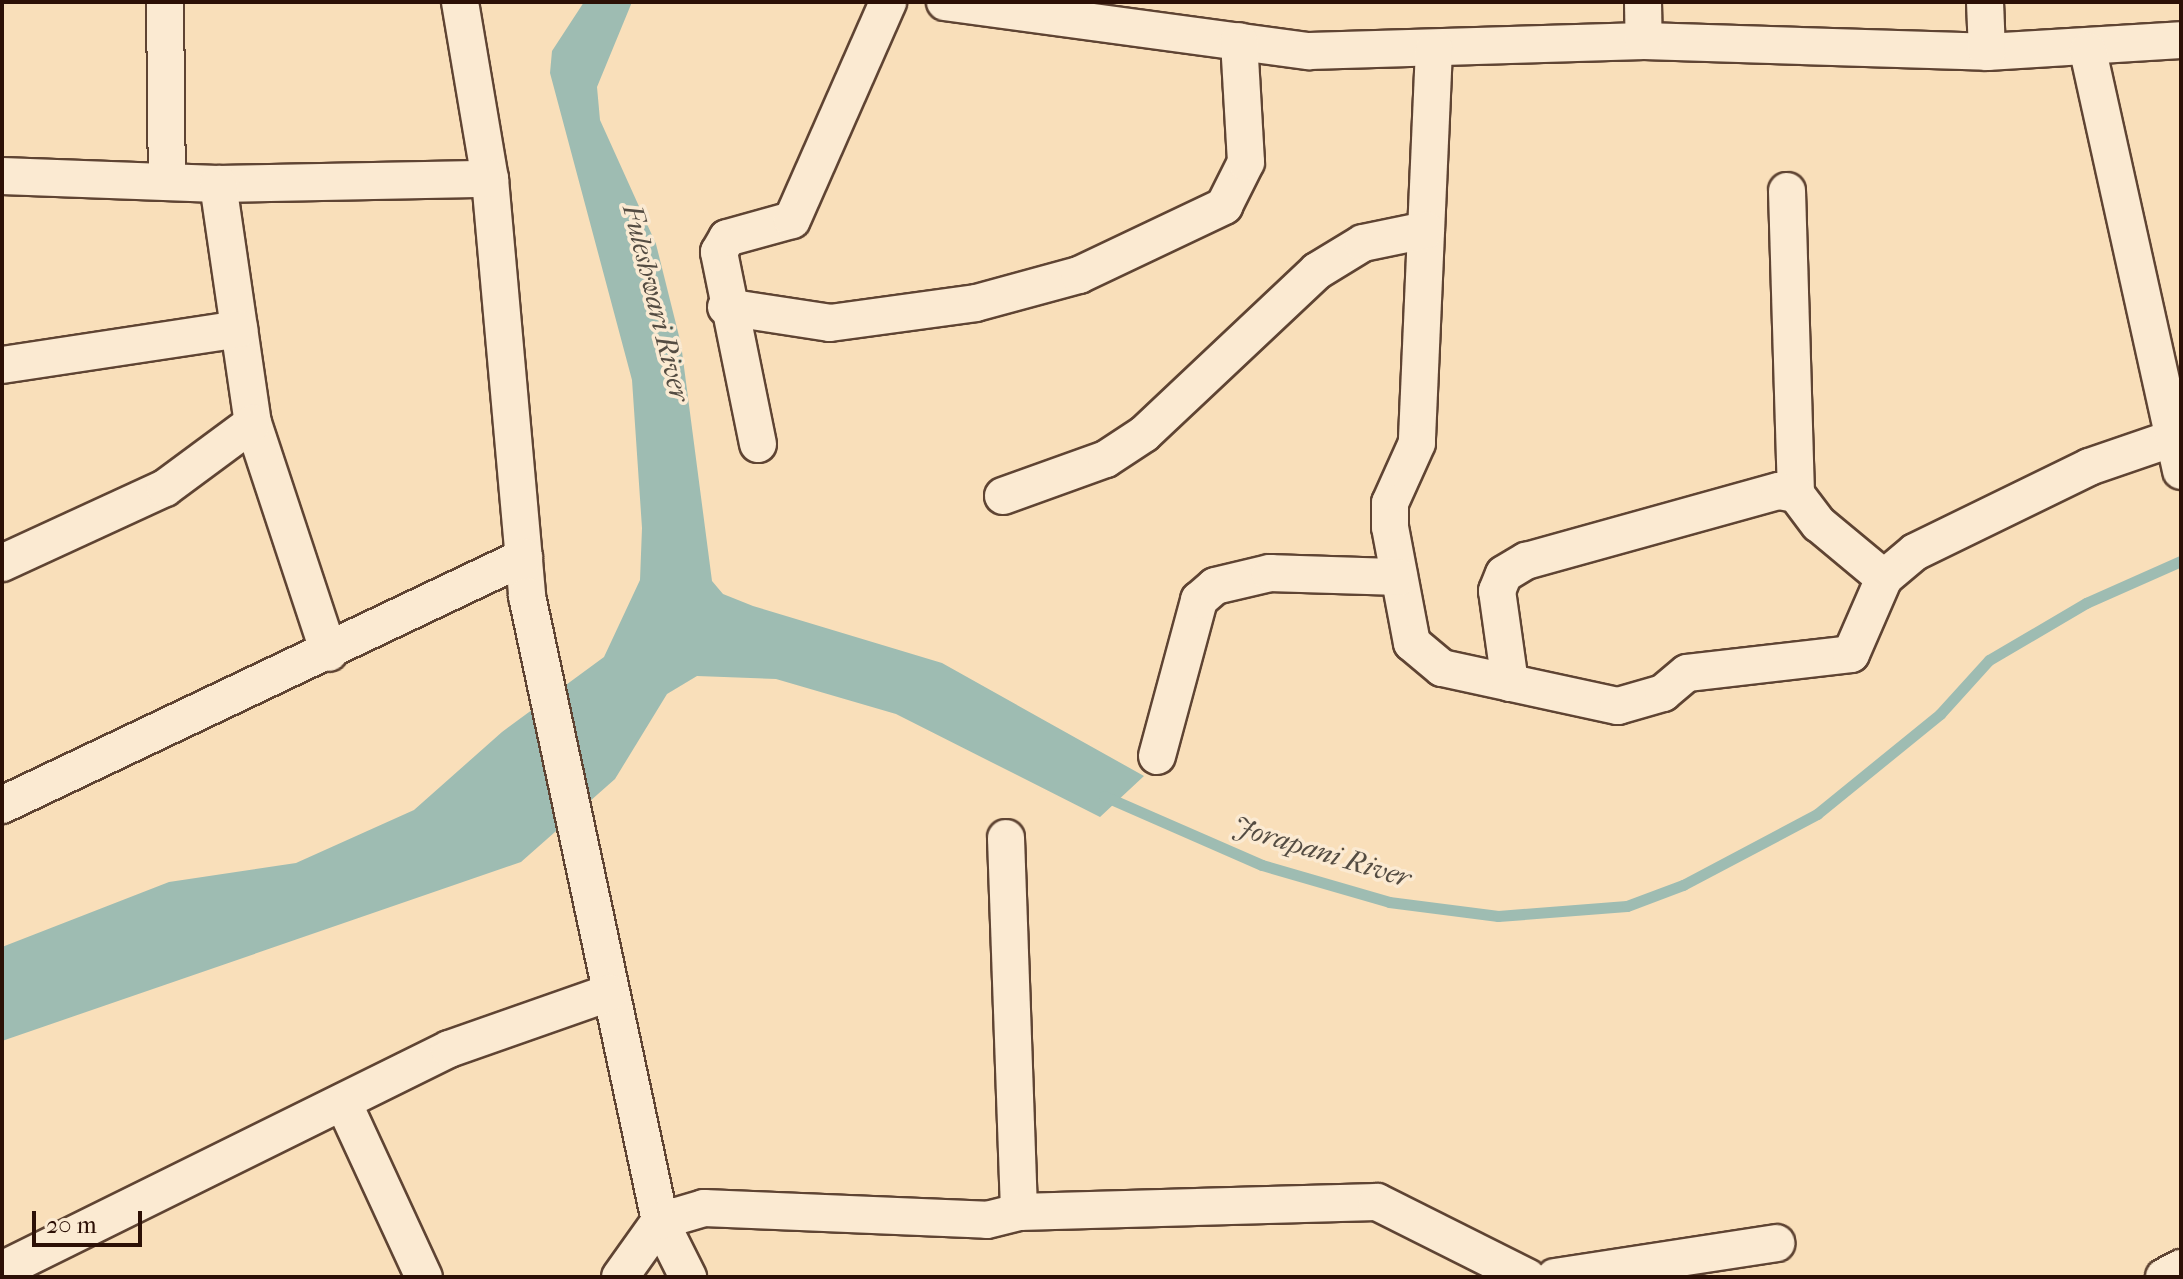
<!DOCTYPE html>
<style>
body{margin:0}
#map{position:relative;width:2183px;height:1279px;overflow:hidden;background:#f9dfba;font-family:"IM FELL French Canon",serif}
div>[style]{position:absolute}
.water>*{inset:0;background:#9ebcb2}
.stream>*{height:11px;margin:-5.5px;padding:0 5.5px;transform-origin:5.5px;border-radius:5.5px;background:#9ebcb2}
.roads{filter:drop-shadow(2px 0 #5f4433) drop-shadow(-2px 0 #5f4433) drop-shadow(0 2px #5f4433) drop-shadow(0 -2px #5f4433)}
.street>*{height:36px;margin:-18px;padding:0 18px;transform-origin:18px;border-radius:18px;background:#fbead2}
span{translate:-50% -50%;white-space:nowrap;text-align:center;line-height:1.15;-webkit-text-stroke:7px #fbead2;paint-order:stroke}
.water-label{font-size:28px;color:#544c42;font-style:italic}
.frame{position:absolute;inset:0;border:4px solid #2c1006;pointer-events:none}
.scale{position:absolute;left:32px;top:1211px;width:110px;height:36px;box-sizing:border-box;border:4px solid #2c1006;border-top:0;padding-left:10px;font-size:24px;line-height:28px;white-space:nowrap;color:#2c1006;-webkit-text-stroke:6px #fbead2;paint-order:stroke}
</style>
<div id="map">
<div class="water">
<i style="clip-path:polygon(584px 2px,632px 2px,597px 87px,600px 120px,656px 244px,681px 344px,712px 581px,723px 594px,753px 606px,942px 663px,1144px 776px,1100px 817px,896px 714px,776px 679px,697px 676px,667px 694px,615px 779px,521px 862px,2px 1041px,2px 947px,169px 882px,296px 863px,414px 810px,502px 732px,604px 657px,640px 580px,642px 528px,632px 380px,550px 73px,552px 51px)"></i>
</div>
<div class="stream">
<i style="left:1104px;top:796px;width:172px;rotate:23.6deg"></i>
<i style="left:1262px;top:865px;width:132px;rotate:16.2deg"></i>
<i style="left:1389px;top:902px;width:110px;rotate:7.3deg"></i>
<i style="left:1498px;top:916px;width:129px;rotate:-4.4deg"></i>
<i style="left:1627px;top:906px;width:60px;rotate:-20.6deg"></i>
<i style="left:1683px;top:885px;width:152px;rotate:-27.9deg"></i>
<i style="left:1817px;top:814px;width:159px;rotate:-39.1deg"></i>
<i style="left:1940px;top:714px;width:73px;rotate:-47.8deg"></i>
<i style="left:1989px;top:660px;width:113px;rotate:-30.4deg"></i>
<i style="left:2086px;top:603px;width:104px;rotate:-23.9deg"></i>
</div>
<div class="roads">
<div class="street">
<i style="left:165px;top:2px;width:180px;rotate:89.4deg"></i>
<i style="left:460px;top:2px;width:180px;rotate:80.4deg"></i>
<i style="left:490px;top:179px;width:419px;rotate:84.9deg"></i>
<i style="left:527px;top:596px;width:639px;rotate:77.99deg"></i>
<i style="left:660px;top:1221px;width:63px;rotate:63.4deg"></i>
<i style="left:945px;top:2px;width:367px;rotate:7.7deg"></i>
<i style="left:1309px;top:51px;width:335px;rotate:-1.7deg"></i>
<i style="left:1644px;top:41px;width:343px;rotate:1.8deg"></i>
<i style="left:1987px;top:52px;width:194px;rotate:-3.5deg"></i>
<i style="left:1643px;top:2px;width:39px;rotate:89deg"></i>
<i style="left:1985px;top:2px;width:50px;rotate:87.7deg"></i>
<i style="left:1434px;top:49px;width:394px;rotate:92.5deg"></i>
<i style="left:1417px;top:443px;width:66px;rotate:114.2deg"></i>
<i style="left:1390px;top:503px;width:24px;rotate:90deg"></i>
<i style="left:1390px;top:527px;width:118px;rotate:79.3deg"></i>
<i style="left:1412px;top:643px;width:39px;rotate:40deg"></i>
<i style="left:1442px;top:668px;width:180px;rotate:12.2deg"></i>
<i style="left:1618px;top:706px;width:47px;rotate:-16.1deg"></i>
<i style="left:1663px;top:693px;width:31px;rotate:-40deg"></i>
<i style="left:1687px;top:673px;width:165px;rotate:-6.6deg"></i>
<i style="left:1851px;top:654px;width:83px;rotate:-66.5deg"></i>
<i style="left:1884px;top:578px;width:40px;rotate:-40deg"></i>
<i style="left:1915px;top:552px;width:194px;rotate:-26deg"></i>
<i style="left:2089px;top:467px;width:87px;rotate:-18.9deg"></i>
<i style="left:2088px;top:51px;width:430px;rotate:77.5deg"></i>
<i style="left:2px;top:176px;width:216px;rotate:2.1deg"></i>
<i style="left:218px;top:184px;width:272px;rotate:-1.1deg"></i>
<i style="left:218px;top:184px;width:242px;rotate:81.7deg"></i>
<i style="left:253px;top:423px;width:242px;rotate:71.7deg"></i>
<i style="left:1787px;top:191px;width:303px;rotate:88.3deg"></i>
<i style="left:726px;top:307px;width:105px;rotate:8.7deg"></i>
<i style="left:830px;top:323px;width:147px;rotate:-7.8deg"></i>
<i style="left:976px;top:303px;width:107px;rotate:-15.2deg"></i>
<i style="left:1079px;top:275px;width:161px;rotate:-25.4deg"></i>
<i style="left:1224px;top:206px;width:49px;rotate:-63.4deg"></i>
<i style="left:1246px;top:162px;width:121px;rotate:-93.3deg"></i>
<i style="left:2px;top:365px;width:240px;rotate:-8.6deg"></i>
<i style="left:758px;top:444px;width:196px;rotate:-101.5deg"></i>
<i style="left:719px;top:252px;width:16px;rotate:-60deg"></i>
<i style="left:727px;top:238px;width:67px;rotate:-15.5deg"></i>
<i style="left:792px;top:220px;width:238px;rotate:-66.2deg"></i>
<i style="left:1003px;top:496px;width:109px;rotate:-19.8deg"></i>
<i style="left:1106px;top:459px;width:45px;rotate:-33.3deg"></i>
<i style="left:1144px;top:434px;width:238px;rotate:-43.3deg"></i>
<i style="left:1317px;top:271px;width:54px;rotate:-31.3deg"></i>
<i style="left:1363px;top:243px;width:64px;rotate:-11.7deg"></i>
<i style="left:2px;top:563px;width:179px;rotate:-24.7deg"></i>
<i style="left:165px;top:488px;width:109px;rotate:-36.5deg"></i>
<i style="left:1510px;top:683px;width:93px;rotate:-98deg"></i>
<i style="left:1497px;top:591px;width:18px;rotate:-68deg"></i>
<i style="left:1504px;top:574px;width:26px;rotate:-31deg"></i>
<i style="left:1526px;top:561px;width:263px;rotate:-15.5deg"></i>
<i style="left:1779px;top:491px;width:17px;rotate:10deg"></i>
<i style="left:1796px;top:494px;width:38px;rotate:53deg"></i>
<i style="left:1819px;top:524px;width:85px;rotate:39.7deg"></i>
<i style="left:1157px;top:756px;width:162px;rotate:-74.9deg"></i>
<i style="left:1199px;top:600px;width:21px;rotate:-41deg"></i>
<i style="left:1215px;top:586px;width:57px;rotate:-13.3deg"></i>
<i style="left:1270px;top:573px;width:129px;rotate:1.8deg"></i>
<i style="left:2px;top:805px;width:578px;rotate:-25.41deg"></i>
<i style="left:1006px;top:838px;width:374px;rotate:88deg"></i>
<i style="left:343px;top:1102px;width:193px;rotate:65.2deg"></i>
<i style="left:2px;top:1270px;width:499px;rotate:-26.3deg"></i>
<i style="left:449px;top:1049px;width:170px;rotate:-19.3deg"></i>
<i style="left:620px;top:1277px;width:69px;rotate:-54.5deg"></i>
<i style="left:660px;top:1221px;width:46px;rotate:-16.5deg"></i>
<i style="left:704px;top:1208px;width:283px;rotate:2.4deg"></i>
<i style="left:987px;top:1220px;width:33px;rotate:-14deg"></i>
<i style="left:1019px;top:1212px;width:358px;rotate:-1.6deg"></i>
<i style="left:1377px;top:1202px;width:168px;rotate:26.6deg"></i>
<i style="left:1555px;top:1277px;width:224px;rotate:-8.7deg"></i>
<i style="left:2164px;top:1277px;width:19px;rotate:-28deg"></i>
</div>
</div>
<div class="water-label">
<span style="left:656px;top:303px;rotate:76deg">Fuleshwari River</span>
<span style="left:1322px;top:852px;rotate:17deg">Jorapani River</span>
</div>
<div class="frame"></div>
<div class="scale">20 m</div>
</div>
